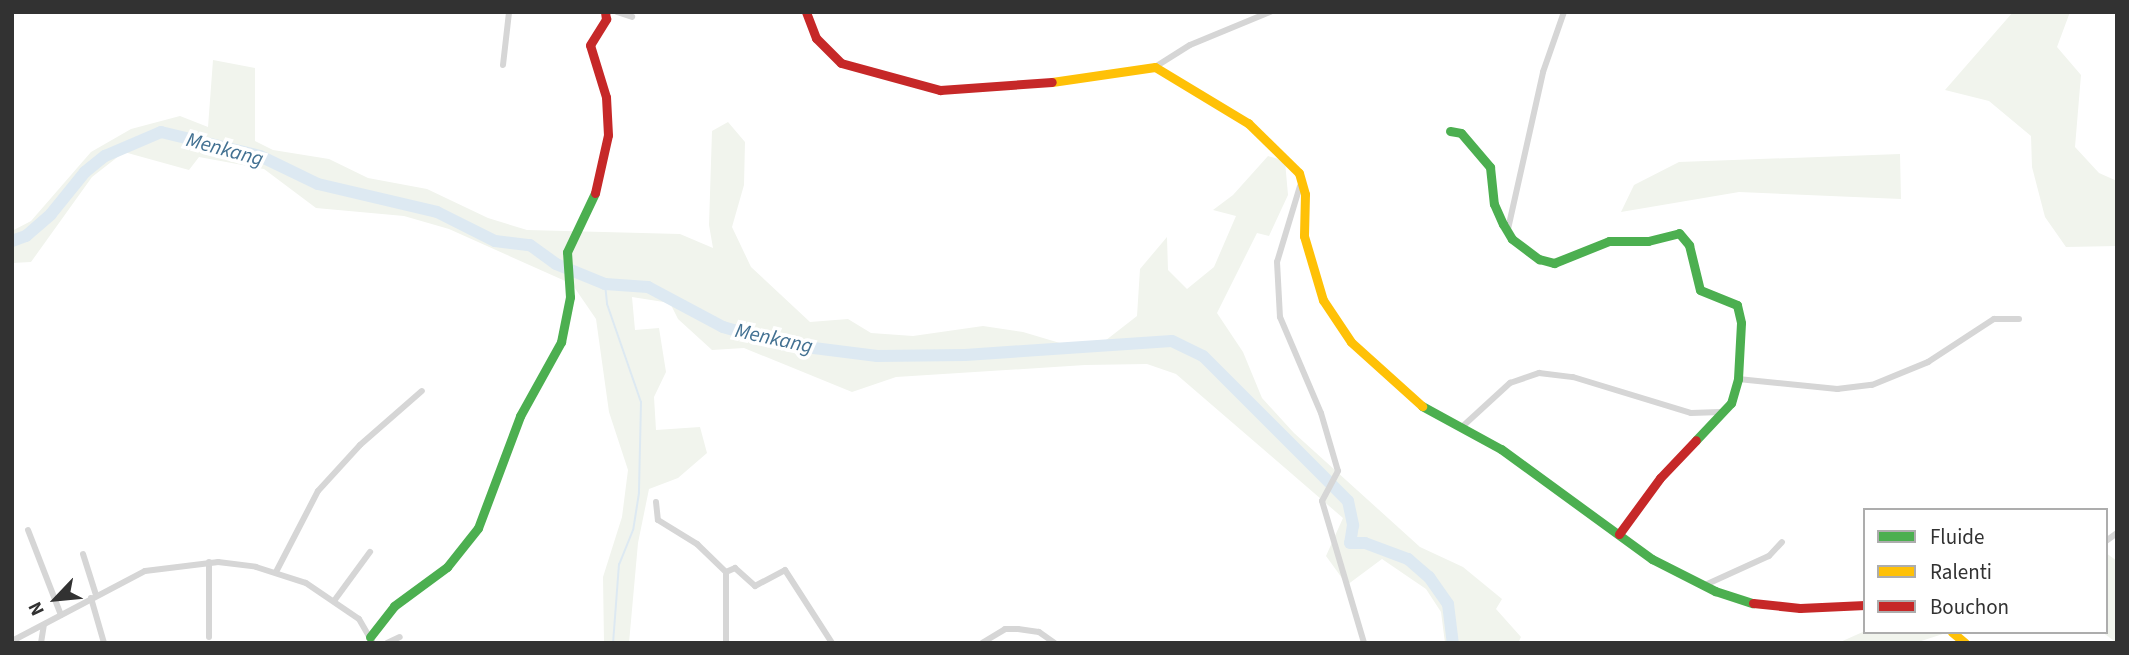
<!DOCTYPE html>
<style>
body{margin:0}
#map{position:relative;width:2129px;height:655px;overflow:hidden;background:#fff;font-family:"Source Sans 3",sans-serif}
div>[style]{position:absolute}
.green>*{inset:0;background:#f1f4ed}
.stream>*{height:2px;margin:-1px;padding:0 1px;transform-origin:1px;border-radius:1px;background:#dde9f2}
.river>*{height:12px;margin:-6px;padding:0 6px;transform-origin:6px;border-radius:6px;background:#dde9f2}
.street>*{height:6px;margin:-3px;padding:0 3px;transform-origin:3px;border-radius:3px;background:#d6d6d6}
.fast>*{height:9px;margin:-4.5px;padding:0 4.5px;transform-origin:4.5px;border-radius:4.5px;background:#4caf50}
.slow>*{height:9px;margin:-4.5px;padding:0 4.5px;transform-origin:4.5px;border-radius:4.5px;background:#ffc107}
.jam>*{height:9px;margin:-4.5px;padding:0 4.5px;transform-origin:4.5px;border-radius:4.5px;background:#c62828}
span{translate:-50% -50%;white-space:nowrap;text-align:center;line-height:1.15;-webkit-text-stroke:7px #fff;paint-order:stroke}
.water-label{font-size:21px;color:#437192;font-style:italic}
.frame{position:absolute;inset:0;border:14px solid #323232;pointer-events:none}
.legend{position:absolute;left:1863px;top:508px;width:245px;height:126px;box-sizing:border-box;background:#fff;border:2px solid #adadad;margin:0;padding:9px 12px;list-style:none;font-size:21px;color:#323232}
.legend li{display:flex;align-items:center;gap:14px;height:35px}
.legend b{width:35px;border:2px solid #adadad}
.north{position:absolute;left:21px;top:564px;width:70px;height:70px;-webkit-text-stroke:5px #fff;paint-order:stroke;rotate:244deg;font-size:19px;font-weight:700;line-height:28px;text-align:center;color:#323232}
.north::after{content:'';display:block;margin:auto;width:24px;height:32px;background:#323232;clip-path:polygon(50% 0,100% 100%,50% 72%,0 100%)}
</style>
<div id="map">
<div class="green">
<i style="clip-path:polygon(2013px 12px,2070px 12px,2057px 47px,2081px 75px,2075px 147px,2099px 173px,2117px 181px,2117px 246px,2066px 247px,2045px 217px,2032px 167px,2031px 136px,1989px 101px,1945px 90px)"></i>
<i style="clip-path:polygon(213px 60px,255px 68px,255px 141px,273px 150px,329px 159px,368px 178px,427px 189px,488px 218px,527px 230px,680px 234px,713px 248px,709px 225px,712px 131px,728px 122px,745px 142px,744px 185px,732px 227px,751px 267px,810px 322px,848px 319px,871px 333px,913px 336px,983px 326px,1023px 332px,1070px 346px,1101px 344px,1137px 316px,1140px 269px,1167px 237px,1168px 270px,1187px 289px,1214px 267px,1236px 216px,1213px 210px,1233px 195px,1268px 156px,1285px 161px,1288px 195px,1269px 236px,1257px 233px,1217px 313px,1243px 352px,1262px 398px,1294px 433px,1420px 547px,1463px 567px,1502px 599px,1496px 609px,1521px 637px,1518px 643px,1445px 643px,1441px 612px,1426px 589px,1382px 559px,1347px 585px,1326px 556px,1343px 518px,1176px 374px,1147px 364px,1085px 365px,896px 377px,852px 392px,744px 348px,712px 350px,678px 319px,670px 303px,632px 297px,635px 330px,659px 328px,666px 372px,654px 397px,656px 430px,700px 427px,707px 453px,678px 478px,649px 489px,638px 543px,629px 643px,604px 643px,603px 577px,622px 517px,628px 470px,609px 412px,596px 319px,572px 284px,449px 229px,404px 216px,316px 208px,264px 169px,199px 157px,189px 170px,124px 152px,92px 177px,31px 262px,12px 263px,12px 231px,31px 221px,91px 152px,131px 129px,180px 116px,208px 127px)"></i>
<i style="clip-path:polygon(1900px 154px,1901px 199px,1739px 192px,1621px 212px,1634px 185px,1679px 162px)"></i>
<i style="clip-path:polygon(2106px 553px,2117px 561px,2117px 643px,2102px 632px,2106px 632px)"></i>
<i style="clip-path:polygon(1865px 631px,1865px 632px,1949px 632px,1915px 643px,1838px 643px)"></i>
</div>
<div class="stream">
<i style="left:605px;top:284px;width:20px;rotate:84deg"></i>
<i style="left:607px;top:304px;width:104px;rotate:70.9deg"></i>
<i style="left:641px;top:402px;width:91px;rotate:91.3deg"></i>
<i style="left:639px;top:493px;width:37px;rotate:99deg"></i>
<i style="left:633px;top:530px;width:37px;rotate:112deg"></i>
<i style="left:619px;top:564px;width:79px;rotate:94.3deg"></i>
</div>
<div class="river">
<i style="left:12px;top:241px;width:15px;rotate:-20deg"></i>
<i style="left:26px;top:236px;width:33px;rotate:-41deg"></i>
<i style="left:51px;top:214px;width:54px;rotate:-51deg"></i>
<i style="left:85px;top:172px;width:26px;rotate:-39deg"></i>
<i style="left:105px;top:156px;width:61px;rotate:-23.2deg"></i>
<i style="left:161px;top:132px;width:102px;rotate:13.6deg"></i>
<i style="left:260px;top:156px;width:64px;rotate:25.8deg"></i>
<i style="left:318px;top:184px;width:122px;rotate:13.2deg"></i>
<i style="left:437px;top:212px;width:65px;rotate:26.6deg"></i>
<i style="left:495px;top:241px;width:35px;rotate:7deg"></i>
<i style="left:530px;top:245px;width:32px;rotate:36deg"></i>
<i style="left:556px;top:264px;width:53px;rotate:22.2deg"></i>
<i style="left:605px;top:284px;width:43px;rotate:4deg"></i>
<i style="left:648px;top:287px;width:85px;rotate:28.1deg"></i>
<i style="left:723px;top:327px;width:61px;rotate:16.1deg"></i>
<i style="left:782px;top:344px;width:96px;rotate:7.2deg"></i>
<i style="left:877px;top:356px;width:88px;rotate:-0.7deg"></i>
<i style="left:965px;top:355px;width:207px;rotate:-3.9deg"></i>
<i style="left:1172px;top:341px;width:34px;rotate:26deg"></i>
<i style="left:1203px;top:356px;width:205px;rotate:45deg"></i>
<i style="left:1348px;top:501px;width:25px;rotate:78deg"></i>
<i style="left:1353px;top:525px;width:18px;rotate:99deg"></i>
<i style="left:1350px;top:543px;width:15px"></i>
<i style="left:1365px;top:543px;width:46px;rotate:20.4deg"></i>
<i style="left:1408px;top:559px;width:28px;rotate:41deg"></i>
<i style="left:1429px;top:577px;width:33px;rotate:55deg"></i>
<i style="left:1448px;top:604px;width:39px;rotate:83deg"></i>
</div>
<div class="street">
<i style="left:617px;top:12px;width:16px;rotate:18deg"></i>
<i style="left:503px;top:65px;width:53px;rotate:-83.5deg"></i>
<i style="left:1155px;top:67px;width:41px;rotate:-32.2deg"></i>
<i style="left:1190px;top:45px;width:87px;rotate:-22.4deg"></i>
<i style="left:1300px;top:186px;width:79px;rotate:106.8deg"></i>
<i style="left:1277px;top:262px;width:55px;rotate:86.9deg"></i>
<i style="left:1280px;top:317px;width:104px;rotate:66.9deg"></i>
<i style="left:1321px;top:413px;width:60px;rotate:73.7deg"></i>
<i style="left:1338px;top:471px;width:34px;rotate:118deg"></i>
<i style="left:1322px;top:501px;width:148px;rotate:73.5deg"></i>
<i style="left:1508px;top:229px;width:161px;rotate:-77.4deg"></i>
<i style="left:1543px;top:72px;width:64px;rotate:-70.7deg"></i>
<i style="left:1738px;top:379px;width:100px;rotate:5.8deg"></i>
<i style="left:1837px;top:389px;width:35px;rotate:-7deg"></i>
<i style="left:1872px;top:385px;width:61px;rotate:-22.3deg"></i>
<i style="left:1928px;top:362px;width:79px;rotate:-33.1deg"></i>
<i style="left:1994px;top:319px;width:25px"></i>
<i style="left:1463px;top:426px;width:64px;rotate:-42.5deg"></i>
<i style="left:1510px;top:383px;width:31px;rotate:-19deg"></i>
<i style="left:1539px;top:373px;width:34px;rotate:7deg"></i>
<i style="left:1573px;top:377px;width:123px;rotate:17deg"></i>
<i style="left:1691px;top:413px;width:30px;rotate:-2deg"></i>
<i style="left:656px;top:502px;width:18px;rotate:84deg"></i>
<i style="left:658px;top:520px;width:46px;rotate:31.6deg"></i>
<i style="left:697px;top:544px;width:40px;rotate:44deg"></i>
<i style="left:726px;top:572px;width:71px;rotate:90deg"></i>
<i style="left:28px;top:530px;width:91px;rotate:68.8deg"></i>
<i style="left:2106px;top:541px;width:14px;rotate:-36deg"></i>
<i style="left:83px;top:554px;width:43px;rotate:72.4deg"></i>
<i style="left:209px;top:562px;width:75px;rotate:90deg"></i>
<i style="left:276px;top:572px;width:91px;rotate:-62.6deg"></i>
<i style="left:318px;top:491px;width:62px;rotate:-47.6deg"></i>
<i style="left:360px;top:445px;width:82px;rotate:-41.1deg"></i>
<i style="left:726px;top:572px;width:10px;rotate:-24deg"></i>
<i style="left:735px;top:568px;width:27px;rotate:42deg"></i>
<i style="left:755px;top:586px;width:34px;rotate:-28deg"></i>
<i style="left:785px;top:570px;width:87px;rotate:57.2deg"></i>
<i style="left:1705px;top:585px;width:70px;rotate:-24.4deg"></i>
<i style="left:1769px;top:556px;width:19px;rotate:-47deg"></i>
<i style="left:91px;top:598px;width:47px;rotate:73.9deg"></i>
<i style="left:334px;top:601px;width:61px;rotate:-53.7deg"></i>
<i style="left:12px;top:641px;width:150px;rotate:-27.8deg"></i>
<i style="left:145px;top:571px;width:74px;rotate:-7deg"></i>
<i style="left:218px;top:562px;width:38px;rotate:7deg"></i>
<i style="left:256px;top:567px;width:52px;rotate:17.7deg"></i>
<i style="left:306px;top:583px;width:64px;rotate:34.2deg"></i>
<i style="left:359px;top:619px;width:28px;rotate:60deg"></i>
<i style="left:41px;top:643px;width:18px;rotate:-81deg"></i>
<i style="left:387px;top:643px;width:14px;rotate:-25deg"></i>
<i style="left:982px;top:643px;width:27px;rotate:-31deg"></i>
<i style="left:1005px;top:629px;width:13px"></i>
<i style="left:1018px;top:629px;width:21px;rotate:8deg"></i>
<i style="left:1039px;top:632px;width:19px;rotate:35deg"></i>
</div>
<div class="fast">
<i style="left:1450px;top:131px;width:11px;rotate:10deg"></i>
<i style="left:1461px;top:133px;width:45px;rotate:49.5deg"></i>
<i style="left:1490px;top:167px;width:37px;rotate:84deg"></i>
<i style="left:1494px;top:204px;width:22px;rotate:66deg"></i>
<i style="left:1503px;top:224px;width:17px;rotate:59deg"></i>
<i style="left:1512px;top:239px;width:34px;rotate:37deg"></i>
<i style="left:1539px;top:259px;width:16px;rotate:15deg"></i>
<i style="left:1554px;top:263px;width:59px;rotate:-21.8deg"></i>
<i style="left:1609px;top:241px;width:39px"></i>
<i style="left:1648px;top:241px;width:32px;rotate:-14deg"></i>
<i style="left:1679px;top:233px;width:16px;rotate:50deg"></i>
<i style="left:1689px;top:245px;width:46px;rotate:76.3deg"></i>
<i style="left:1700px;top:290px;width:40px;rotate:22deg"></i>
<i style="left:1737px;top:305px;width:18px;rotate:77deg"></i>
<i style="left:1741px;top:323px;width:56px;rotate:93.1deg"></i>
<i style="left:1738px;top:379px;width:25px;rotate:106deg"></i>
<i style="left:1731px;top:403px;width:51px;rotate:133.4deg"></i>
<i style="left:1422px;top:406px;width:90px;rotate:28.6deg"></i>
<i style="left:1501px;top:449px;width:187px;rotate:36.1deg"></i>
<i style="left:1652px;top:559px;width:71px;rotate:26.9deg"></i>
<i style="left:1715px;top:591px;width:40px;rotate:18deg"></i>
<i style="left:370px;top:637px;width:39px;rotate:-52deg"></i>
<i style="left:394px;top:606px;width:66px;rotate:-36.3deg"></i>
<i style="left:447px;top:567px;width:50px;rotate:-51.5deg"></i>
<i style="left:478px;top:528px;width:120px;rotate:-69.4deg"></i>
<i style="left:520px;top:416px;width:85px;rotate:-61deg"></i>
<i style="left:561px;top:342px;width:46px;rotate:-78.7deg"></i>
<i style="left:570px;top:297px;width:45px;rotate:-93.8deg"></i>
<i style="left:567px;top:252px;width:65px;rotate:-64.6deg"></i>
</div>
<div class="slow">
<i style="left:1052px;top:82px;width:104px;rotate:-8.3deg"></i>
<i style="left:1155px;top:67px;width:109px;rotate:31.1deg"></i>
<i style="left:1248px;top:123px;width:71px;rotate:44.4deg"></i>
<i style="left:1299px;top:173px;width:22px;rotate:74deg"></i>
<i style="left:1305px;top:194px;width:42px;rotate:91.4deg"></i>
<i style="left:1304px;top:236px;width:67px;rotate:73.5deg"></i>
<i style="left:1323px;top:300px;width:50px;rotate:56.3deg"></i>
<i style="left:1351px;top:342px;width:96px;rotate:42deg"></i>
<i style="left:1952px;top:632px;width:17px;rotate:40deg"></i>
</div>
<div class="jam">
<i style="left:806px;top:12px;width:28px;rotate:69deg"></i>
<i style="left:816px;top:38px;width:35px;rotate:45deg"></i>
<i style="left:841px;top:63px;width:103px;rotate:15.3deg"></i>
<i style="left:940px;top:90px;width:112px;rotate:-4.1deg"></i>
<i style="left:595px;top:193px;width:59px;rotate:-77.4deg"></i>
<i style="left:608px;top:135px;width:38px;rotate:-93deg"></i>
<i style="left:606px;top:97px;width:54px;rotate:-107.1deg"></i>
<i style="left:590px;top:45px;width:31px;rotate:-58deg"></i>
<i style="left:606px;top:19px;width:7px;rotate:-98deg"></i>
<i style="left:1619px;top:534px;width:69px;rotate:-53.8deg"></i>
<i style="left:1660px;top:478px;width:52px;rotate:-46.5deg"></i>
<i style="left:1753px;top:603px;width:47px;rotate:6.1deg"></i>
<i style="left:1800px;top:608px;width:65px;rotate:-2.6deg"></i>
</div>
<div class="water-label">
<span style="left:225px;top:149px;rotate:15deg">Menkang</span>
<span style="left:774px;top:338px;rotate:12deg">Menkang</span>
</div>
<div class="frame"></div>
<ul class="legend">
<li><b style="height:9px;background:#4caf50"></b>Fluide</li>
<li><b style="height:9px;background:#ffc107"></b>Ralenti</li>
<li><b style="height:9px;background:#c62828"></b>Bouchon</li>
</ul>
<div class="north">N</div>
</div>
